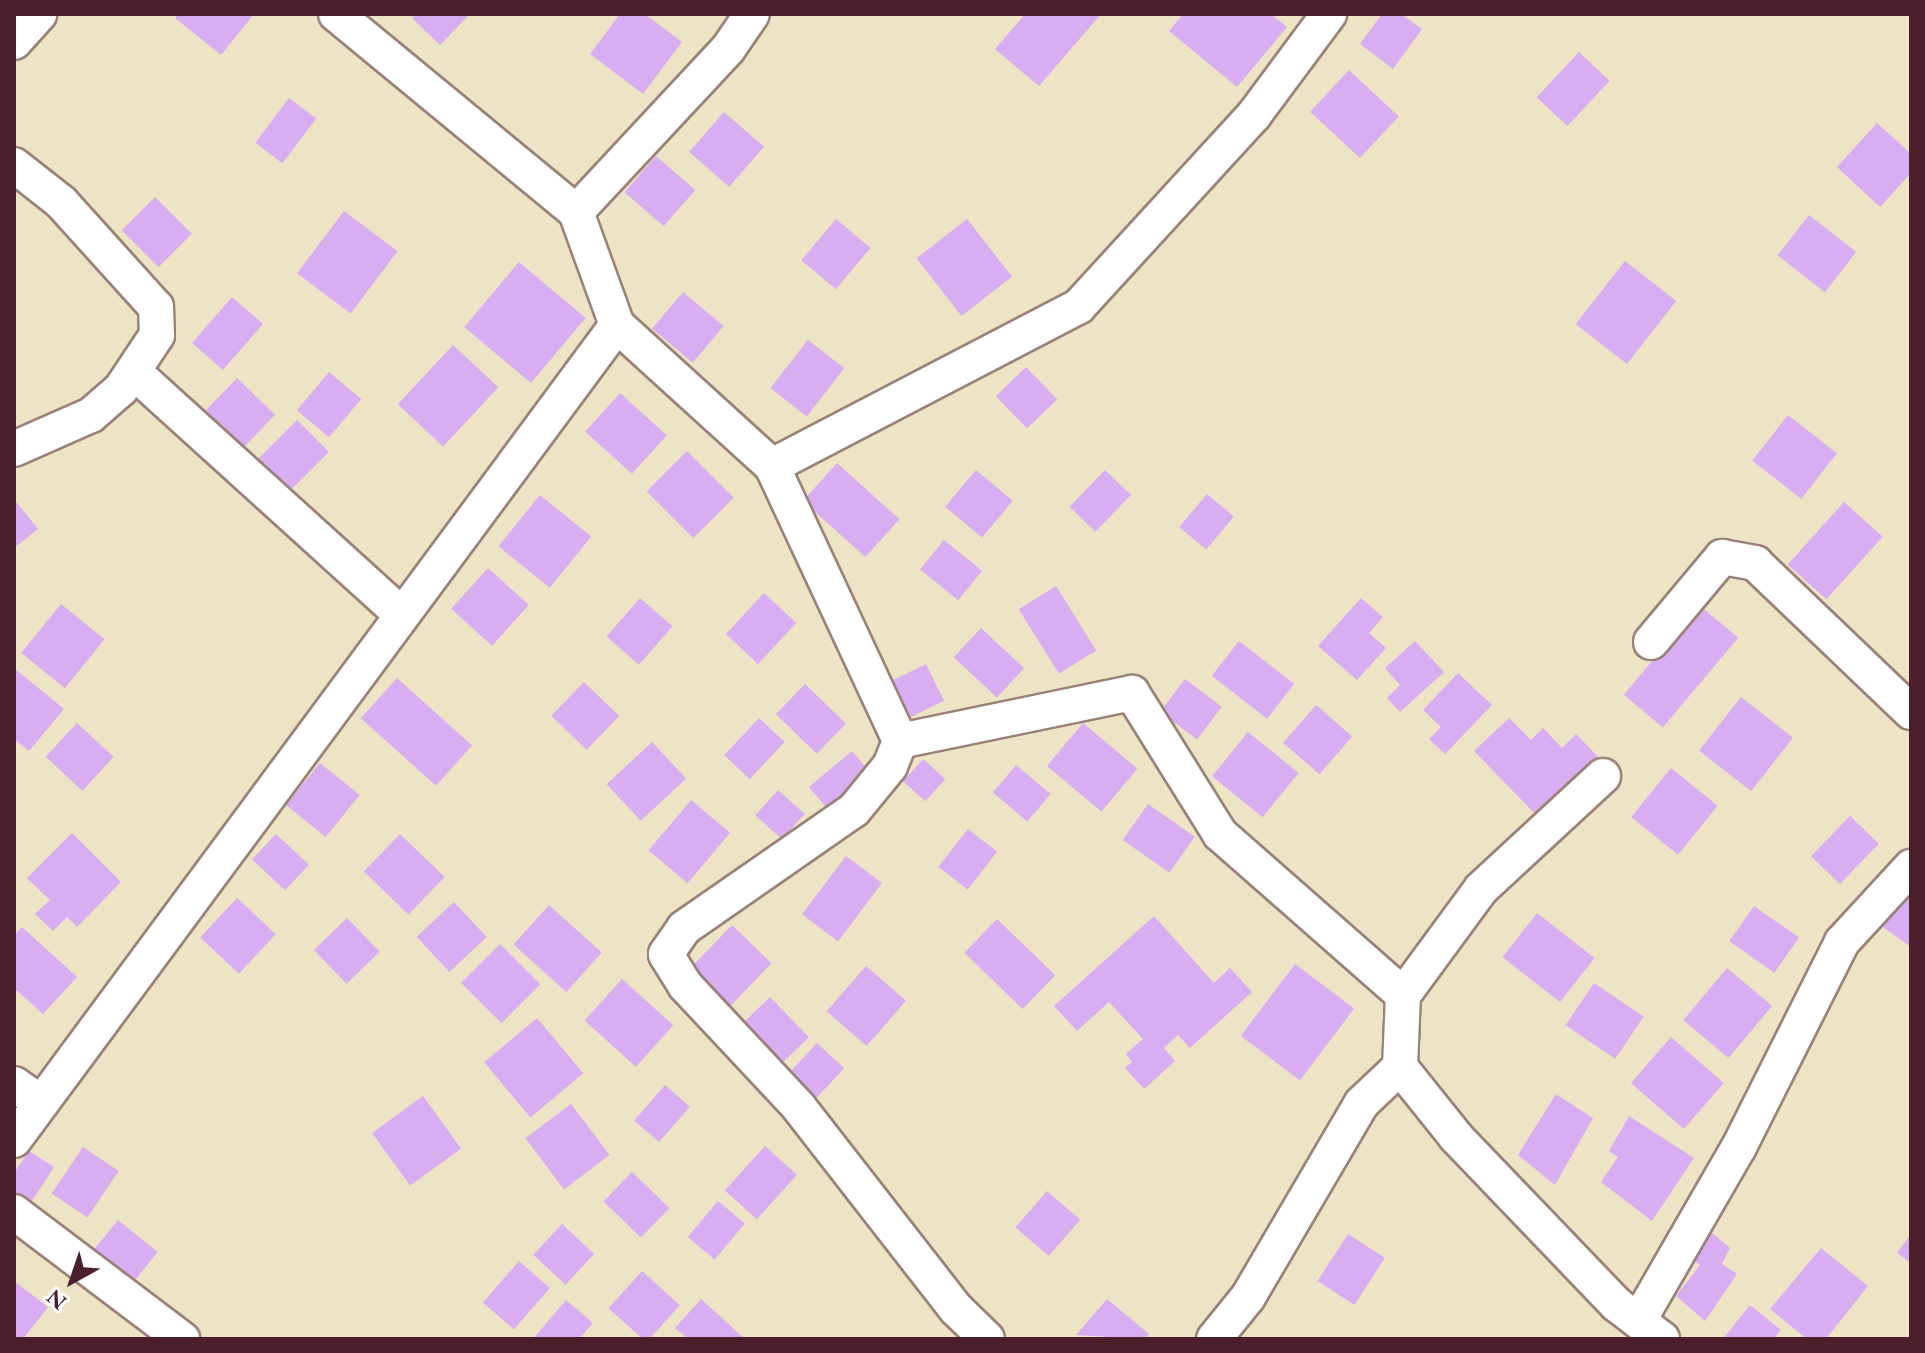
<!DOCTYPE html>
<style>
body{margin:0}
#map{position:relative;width:1925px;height:1353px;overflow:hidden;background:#ece4c5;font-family:"EB Garamond",serif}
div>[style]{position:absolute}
.building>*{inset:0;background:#d9adf1;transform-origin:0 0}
.roads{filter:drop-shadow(2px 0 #9b8278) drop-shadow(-2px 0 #9b8278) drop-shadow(0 2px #9b8278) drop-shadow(0 -2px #9b8278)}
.minor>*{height:34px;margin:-17px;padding:0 17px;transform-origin:17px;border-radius:17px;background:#fff}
span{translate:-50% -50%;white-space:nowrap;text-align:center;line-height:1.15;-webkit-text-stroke:7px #fff;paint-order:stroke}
.frame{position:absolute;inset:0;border:16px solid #4a1f2b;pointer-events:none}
.north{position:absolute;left:32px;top:1241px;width:80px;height:80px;-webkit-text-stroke:6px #fff;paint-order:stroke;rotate:220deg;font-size:22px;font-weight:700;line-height:32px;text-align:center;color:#4a1f2b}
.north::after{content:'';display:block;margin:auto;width:28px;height:36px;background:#4a1f2b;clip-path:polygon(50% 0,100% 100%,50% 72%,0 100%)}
</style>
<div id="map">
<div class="building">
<i style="clip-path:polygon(178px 14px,254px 14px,221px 55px,175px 18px)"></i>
<i style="clip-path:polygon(416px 14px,470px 14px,440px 45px,412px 18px)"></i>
<i style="clip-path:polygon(620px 14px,645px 14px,682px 42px,643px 94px,590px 54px)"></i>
<i style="clip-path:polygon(1025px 14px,1101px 14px,1039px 86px,995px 49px)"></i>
<i style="clip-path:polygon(1183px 14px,1271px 14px,1287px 27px,1237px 87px,1169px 31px)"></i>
<i style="clip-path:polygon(1382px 14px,1401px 14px,1422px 29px,1393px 69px,1360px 44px)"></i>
<i style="left:1579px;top:52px;width:42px;height:62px;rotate:43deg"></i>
<i style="left:1349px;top:70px;width:68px;height:57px;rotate:43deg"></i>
<i style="left:289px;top:98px;width:34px;height:56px;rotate:37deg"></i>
<i style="left:724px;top:112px;width:53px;height:53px;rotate:41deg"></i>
<i style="clip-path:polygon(1877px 123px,1911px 154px,1911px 173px,1880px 207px,1837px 167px)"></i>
<i style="left:656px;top:156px;width:52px;height:48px;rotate:41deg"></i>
<i style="left:155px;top:197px;width:52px;height:47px;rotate:45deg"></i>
<i style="left:344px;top:211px;width:67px;height:78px;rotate:37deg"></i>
<i style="left:1809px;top:215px;width:60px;height:51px;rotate:38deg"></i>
<i style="left:836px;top:219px;width:45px;height:54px;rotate:40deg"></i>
<i style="left:967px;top:219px;width:73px;height:64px;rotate:52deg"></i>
<i style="left:1625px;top:261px;width:65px;height:80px;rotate:38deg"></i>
<i style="left:519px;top:262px;width:87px;height:85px;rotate:40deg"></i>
<i style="left:683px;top:292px;width:53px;height:48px;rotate:40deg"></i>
<i style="left:232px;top:297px;width:41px;height:61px;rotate:41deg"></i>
<i style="left:808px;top:340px;width:46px;height:61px;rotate:38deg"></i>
<i style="left:453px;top:345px;width:62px;height:81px;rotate:43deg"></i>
<i style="left:1026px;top:367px;width:45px;height:42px;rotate:46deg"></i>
<i style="left:329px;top:372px;width:42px;height:50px;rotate:40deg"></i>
<i style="left:237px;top:378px;width:53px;height:46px;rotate:44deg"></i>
<i style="left:620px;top:393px;width:63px;height:52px;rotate:42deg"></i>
<i style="left:1788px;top:415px;width:62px;height:58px;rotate:38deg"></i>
<i style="left:297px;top:420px;width:45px;height:62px;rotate:45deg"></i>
<i style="left:687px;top:451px;width:66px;height:57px;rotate:45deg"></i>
<i style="left:837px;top:463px;width:84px;height:51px;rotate:42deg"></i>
<i style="left:976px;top:470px;width:48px;height:48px;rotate:40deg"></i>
<i style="left:1105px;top:470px;width:36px;height:51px;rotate:44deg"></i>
<i style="left:1207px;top:494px;width:35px;height:43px;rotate:40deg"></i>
<i style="left:540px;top:495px;width:66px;height:66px;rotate:39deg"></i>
<i style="clip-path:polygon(14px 499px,38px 529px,14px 548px)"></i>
<i style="left:1844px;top:502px;width:52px;height:84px;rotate:42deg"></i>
<i style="left:944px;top:540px;width:49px;height:38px;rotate:39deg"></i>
<i style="left:488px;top:568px;width:55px;height:55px;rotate:42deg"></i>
<i style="left:1056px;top:586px;width:76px;height:44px;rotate:58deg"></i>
<i style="left:764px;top:593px;width:44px;height:56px;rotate:43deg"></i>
<i style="left:640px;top:598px;width:43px;height:51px;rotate:41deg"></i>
<i style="clip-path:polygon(1361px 598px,1383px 617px,1369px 633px,1386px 648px,1357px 680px,1318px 646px)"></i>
<i style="left:61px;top:604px;width:56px;height:63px;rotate:39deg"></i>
<i style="left:1699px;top:605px;width:51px;height:117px;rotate:40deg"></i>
<i style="left:981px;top:628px;width:59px;height:40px;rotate:43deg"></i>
<i style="left:1239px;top:641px;width:70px;height:44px;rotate:38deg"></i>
<i style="clip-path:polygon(1415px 641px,1444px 672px,1400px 712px,1387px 698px,1400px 685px,1385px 668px)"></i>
<i style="left:926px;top:664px;width:41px;height:38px;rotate:64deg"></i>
<i style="clip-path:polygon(14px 668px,64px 709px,29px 751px,14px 739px)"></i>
<i style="clip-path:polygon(1458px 673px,1492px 705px,1445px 754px,1429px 739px,1441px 727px,1423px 710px)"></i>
<i style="left:397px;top:678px;width:101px;height:54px;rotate:42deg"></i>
<i style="left:1185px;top:679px;width:46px;height:41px;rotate:37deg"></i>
<i style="left:584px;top:682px;width:49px;height:47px;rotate:44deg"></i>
<i style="left:805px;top:684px;width:57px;height:42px;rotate:44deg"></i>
<i style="left:1741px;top:697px;width:66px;height:68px;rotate:38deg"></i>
<i style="left:1316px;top:705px;width:48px;height:50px;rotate:41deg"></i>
<i style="left:759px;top:718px;width:35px;height:51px;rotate:43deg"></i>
<i style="clip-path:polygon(1509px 718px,1531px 740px,1543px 728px,1562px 748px,1576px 734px,1602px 761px,1541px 820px,1474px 751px)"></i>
<i style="left:77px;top:723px;width:50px;height:46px;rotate:43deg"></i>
<i style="left:1083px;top:723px;width:71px;height:56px;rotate:40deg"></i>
<i style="left:1248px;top:732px;width:65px;height:57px;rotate:39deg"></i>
<i style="left:652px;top:742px;width:50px;height:62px;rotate:47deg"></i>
<i style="left:852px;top:751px;width:34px;height:56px;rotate:50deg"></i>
<i style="left:923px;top:759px;width:30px;height:30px;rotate:42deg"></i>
<i style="left:320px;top:763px;width:51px;height:54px;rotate:39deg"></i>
<i style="left:1016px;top:765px;width:45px;height:36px;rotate:40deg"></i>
<i style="left:1671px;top:768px;width:60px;height:63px;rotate:39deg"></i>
<i style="left:778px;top:790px;width:36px;height:34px;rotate:42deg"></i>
<i style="left:691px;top:800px;width:51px;height:66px;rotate:40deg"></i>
<i style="left:1148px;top:804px;width:57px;height:44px;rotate:35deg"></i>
<i style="left:1850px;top:816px;width:40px;height:56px;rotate:44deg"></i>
<i style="left:968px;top:829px;width:37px;height:48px;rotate:38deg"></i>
<i style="clip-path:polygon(72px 833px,121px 882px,77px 927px,67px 917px,53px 931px,35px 914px,50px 900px,27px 878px)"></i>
<i style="left:276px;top:834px;width:45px;height:35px;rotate:43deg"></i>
<i style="left:400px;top:834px;width:62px;height:52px;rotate:44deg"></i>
<i style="left:846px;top:856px;width:45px;height:73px;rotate:37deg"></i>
<i style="clip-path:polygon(1911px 887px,1911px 947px,1883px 927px)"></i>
<i style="left:237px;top:898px;width:53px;height:54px;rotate:43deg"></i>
<i style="left:454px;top:902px;width:48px;height:51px;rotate:47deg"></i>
<i style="left:549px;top:905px;width:71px;height:53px;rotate:42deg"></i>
<i style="left:1754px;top:906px;width:55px;height:43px;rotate:35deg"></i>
<i style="left:1537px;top:913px;width:73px;height:56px;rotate:38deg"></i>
<i style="clip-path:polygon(1154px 916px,1214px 983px,1230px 968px,1252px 992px,1190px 1048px,1178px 1035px,1164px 1048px,1175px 1061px,1144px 1089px,1125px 1068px,1132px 1062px,1126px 1054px,1143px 1039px,1109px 1002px,1077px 1031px,1054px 1006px)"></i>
<i style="left:347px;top:918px;width:47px;height:46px;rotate:46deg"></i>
<i style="left:997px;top:919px;width:81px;height:47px;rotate:44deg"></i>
<i style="left:732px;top:925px;width:55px;height:67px;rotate:44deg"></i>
<i style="clip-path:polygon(22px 927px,77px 977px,43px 1014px,14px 988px,14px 936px)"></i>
<i style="left:500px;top:944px;width:57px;height:55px;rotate:45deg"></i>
<i style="left:1295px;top:964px;width:74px;height:90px;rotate:37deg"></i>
<i style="left:866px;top:966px;width:53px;height:60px;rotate:41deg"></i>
<i style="left:1727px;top:968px;width:59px;height:68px;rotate:40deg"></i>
<i style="left:622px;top:979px;width:69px;height:56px;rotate:42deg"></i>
<i style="left:1594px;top:983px;width:60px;height:51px;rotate:34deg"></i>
<i style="left:770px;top:997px;width:56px;height:44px;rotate:46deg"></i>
<i style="left:537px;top:1018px;width:72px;height:69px;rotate:50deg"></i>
<i style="left:1671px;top:1037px;width:70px;height:61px;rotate:41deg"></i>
<i style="left:817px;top:1043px;width:37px;height:43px;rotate:43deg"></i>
<i style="left:665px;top:1085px;width:33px;height:47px;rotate:41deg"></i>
<i style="clip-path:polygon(1556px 1094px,1593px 1118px,1555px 1185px,1518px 1155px)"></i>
<i style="left:423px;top:1096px;width:65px;height:63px;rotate:54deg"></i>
<i style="left:571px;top:1104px;width:64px;height:57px;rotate:53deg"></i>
<i style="clip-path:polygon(1629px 1116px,1694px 1158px,1652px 1221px,1601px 1182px,1618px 1157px,1609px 1151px)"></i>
<i style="left:765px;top:1146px;width:43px;height:60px;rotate:42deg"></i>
<i style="left:83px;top:1147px;width:43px;height:56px;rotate:34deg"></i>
<i style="clip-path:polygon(29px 1151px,54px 1167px,26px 1210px,14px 1202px,14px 1173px)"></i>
<i style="left:632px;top:1172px;width:52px;height:41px;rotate:44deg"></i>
<i style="left:1047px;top:1191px;width:44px;height:48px;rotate:41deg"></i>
<i style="left:718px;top:1201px;width:35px;height:47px;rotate:40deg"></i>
<i style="left:118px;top:1220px;width:51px;height:41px;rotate:39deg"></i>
<i style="left:562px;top:1224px;width:44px;height:42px;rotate:43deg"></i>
<i style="clip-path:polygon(1711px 1232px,1730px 1248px,1722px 1264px,1737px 1274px,1705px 1321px,1676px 1296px,1700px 1265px,1693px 1260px)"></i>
<i style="left:1348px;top:1234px;width:44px;height:56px;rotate:33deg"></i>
<i style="clip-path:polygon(1911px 1234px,1911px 1263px,1897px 1253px)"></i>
<i style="clip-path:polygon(1821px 1248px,1868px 1286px,1826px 1339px,1807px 1339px,1770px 1309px)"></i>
<i style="left:519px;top:1261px;width:41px;height:55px;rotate:41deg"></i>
<i style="left:642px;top:1271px;width:51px;height:50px;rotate:42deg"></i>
<i style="clip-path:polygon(14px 1281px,48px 1307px,23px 1339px,14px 1339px)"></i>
<i style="clip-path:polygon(701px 1299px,745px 1339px,688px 1339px,675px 1328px)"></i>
<i style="clip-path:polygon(1107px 1299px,1149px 1334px,1145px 1339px,1076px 1335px)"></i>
<i style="clip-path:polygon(566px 1300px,593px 1323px,579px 1339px,533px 1339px)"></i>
<i style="clip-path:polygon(1750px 1305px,1781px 1330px,1774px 1339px,1723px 1339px)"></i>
</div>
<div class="roads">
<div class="minor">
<i style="left:336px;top:14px;width:311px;rotate:39.5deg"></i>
<i style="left:576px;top:212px;width:120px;rotate:70.1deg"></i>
<i style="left:617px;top:325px;width:210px;rotate:42.3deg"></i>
<i style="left:772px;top:466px;width:303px;rotate:65deg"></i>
<i style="left:14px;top:42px;width:38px;rotate:-48deg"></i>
<i style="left:14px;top:165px;width:60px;rotate:38.2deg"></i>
<i style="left:61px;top:202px;width:142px;rotate:47.9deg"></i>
<i style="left:156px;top:307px;width:28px;rotate:88deg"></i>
<i style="left:157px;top:335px;width:65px;rotate:123.7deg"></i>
<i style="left:121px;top:389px;width:40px;rotate:139deg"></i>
<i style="left:91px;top:415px;width:84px;rotate:156.2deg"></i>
<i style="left:576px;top:212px;width:223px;rotate:-47deg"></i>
<i style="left:728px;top:49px;width:42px;rotate:-55.6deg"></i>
<i style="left:134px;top:372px;width:360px;rotate:42.2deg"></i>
<i style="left:772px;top:466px;width:346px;rotate:-27.5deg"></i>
<i style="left:1079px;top:306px;width:259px;rotate:-47.5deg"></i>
<i style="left:1254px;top:115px;width:126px;rotate:-53.4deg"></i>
<i style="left:1651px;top:642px;width:111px;rotate:-50.1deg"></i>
<i style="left:1722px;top:557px;width:34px;rotate:10deg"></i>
<i style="left:1755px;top:563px;width:216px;rotate:43.7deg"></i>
<i style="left:1603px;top:776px;width:166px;rotate:137.2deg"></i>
<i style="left:1481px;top:889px;width:132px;rotate:126.3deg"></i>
<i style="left:1403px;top:995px;width:72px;rotate:92.4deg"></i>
<i style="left:1400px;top:1067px;width:90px;rotate:51.3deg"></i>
<i style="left:1456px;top:1137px;width:231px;rotate:46.2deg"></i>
<i style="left:1616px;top:1304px;width:58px;rotate:37.3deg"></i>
<i style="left:14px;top:1084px;width:33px;rotate:35deg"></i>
<i style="left:14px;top:1140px;width:1014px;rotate:-53.5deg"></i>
<i style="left:14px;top:1212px;width:211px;rotate:37.1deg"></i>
<i style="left:1639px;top:1320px;width:200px;rotate:-60deg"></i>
<i style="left:1739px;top:1147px;width:229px;rotate:-63.3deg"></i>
<i style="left:1842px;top:942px;width:102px;rotate:-47.4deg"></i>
<i style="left:987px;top:1339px;width:43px;rotate:-135.9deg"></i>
<i style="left:956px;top:1309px;width:256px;rotate:-127.9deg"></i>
<i style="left:799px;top:1107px;width:167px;rotate:-133.1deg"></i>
<i style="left:685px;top:985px;width:36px;rotate:-122deg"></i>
<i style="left:666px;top:954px;width:32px;rotate:-55deg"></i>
<i style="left:684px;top:928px;width:207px;rotate:-34.8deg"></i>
<i style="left:854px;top:810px;width:57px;rotate:-50.7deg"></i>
<i style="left:890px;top:766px;width:27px;rotate:-68deg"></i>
<i style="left:900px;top:741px;width:237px;rotate:-11.7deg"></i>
<i style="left:1132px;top:693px;width:166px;rotate:58deg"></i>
<i style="left:1220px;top:834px;width:244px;rotate:41.3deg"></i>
<i style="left:1214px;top:1339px;width:54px;rotate:-51deg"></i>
<i style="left:1248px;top:1297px;width:225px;rotate:-59.6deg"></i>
<i style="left:1362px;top:1103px;width:52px;rotate:-43.5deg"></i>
</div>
</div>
<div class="frame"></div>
<div class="north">N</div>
</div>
